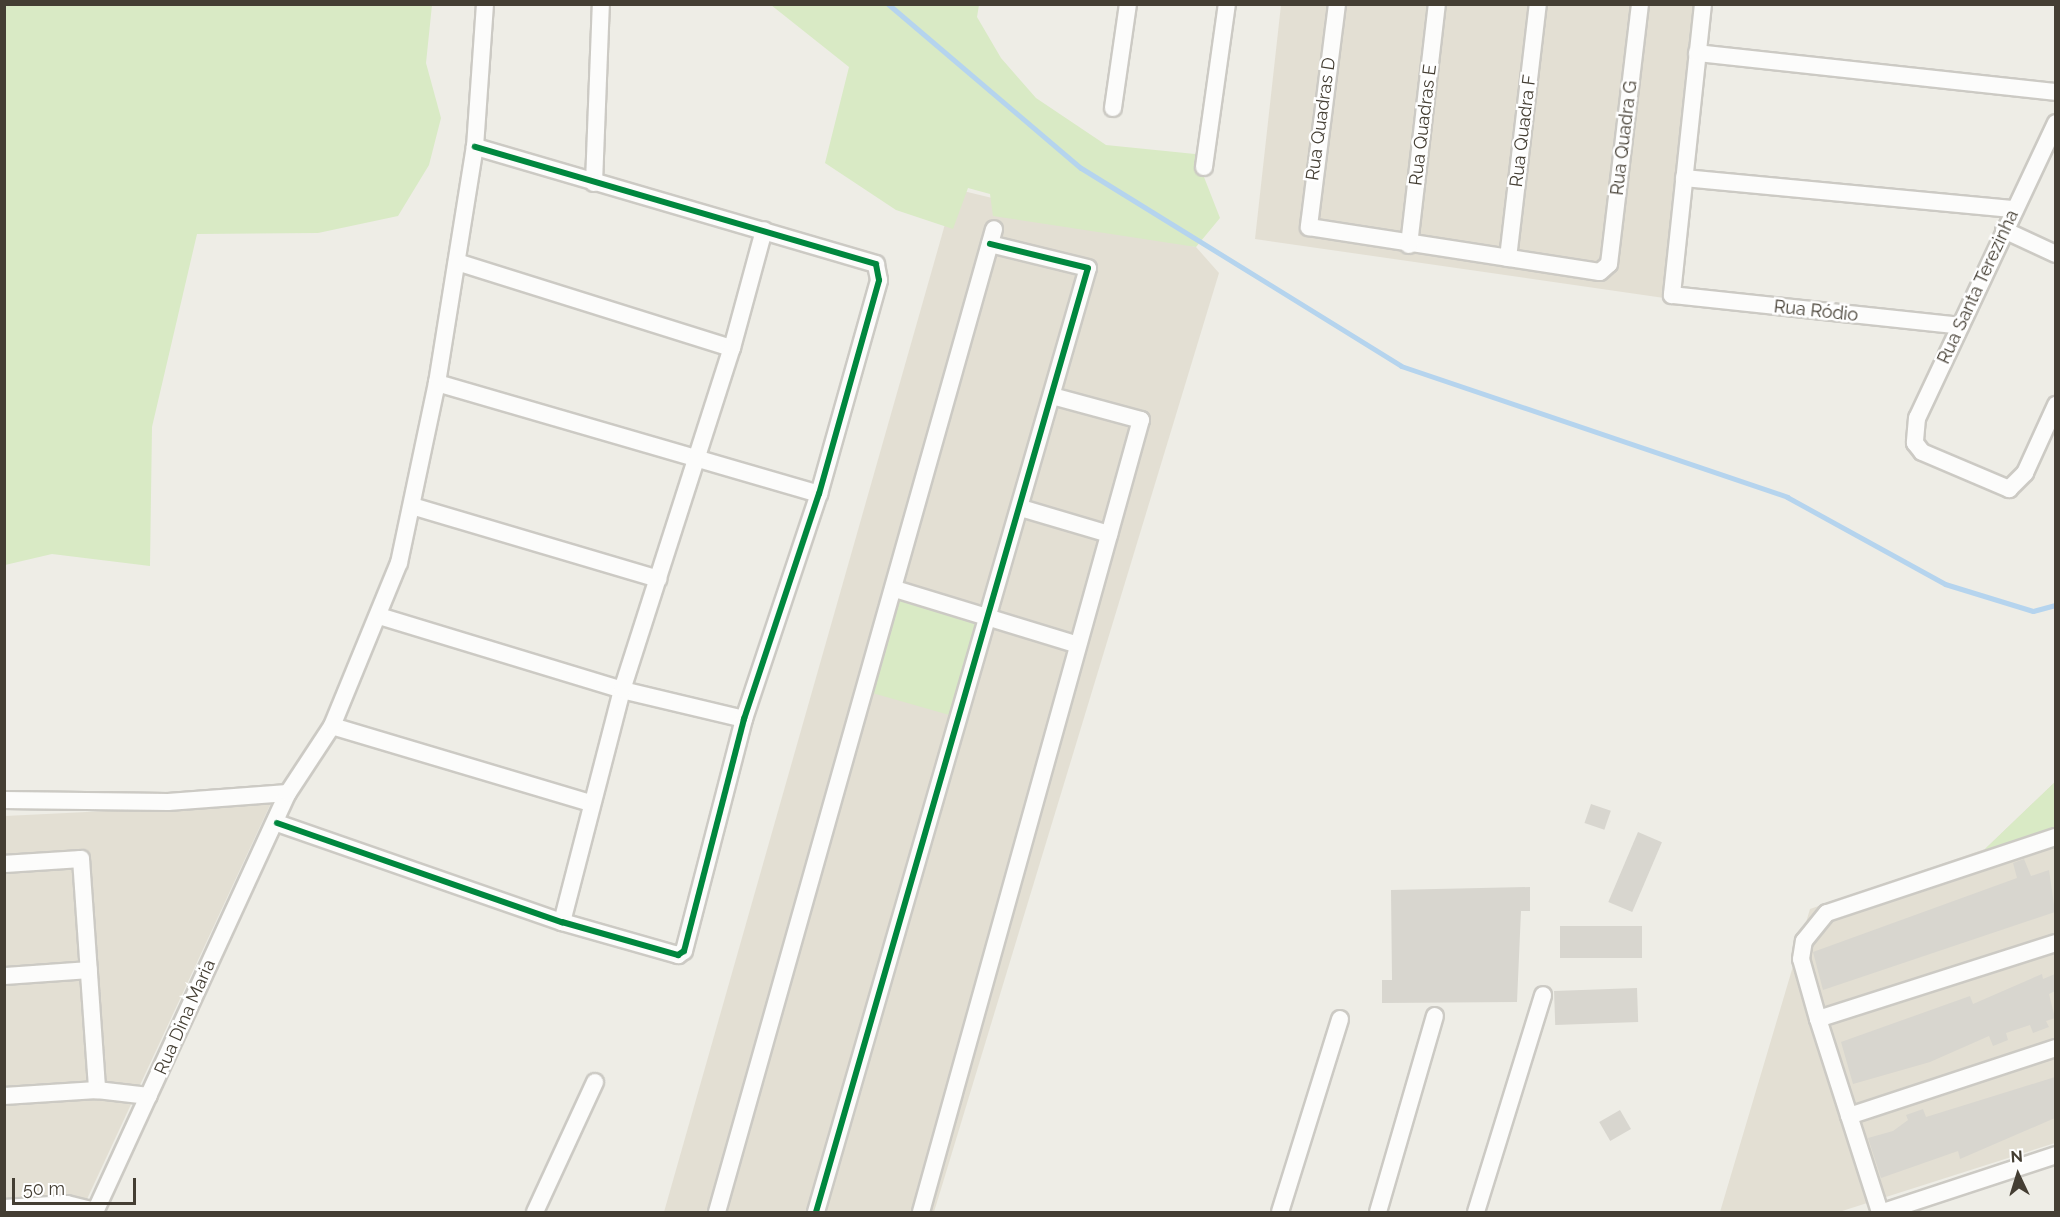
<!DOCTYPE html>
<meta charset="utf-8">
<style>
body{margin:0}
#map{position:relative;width:2060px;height:1217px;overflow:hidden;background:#eeede6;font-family:Raleway,sans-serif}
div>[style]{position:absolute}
.residential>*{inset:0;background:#e3dfd3}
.green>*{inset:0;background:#d9eac5;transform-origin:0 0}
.stream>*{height:5px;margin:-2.5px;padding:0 2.5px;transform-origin:2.5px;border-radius:2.5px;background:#b5d4ee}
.building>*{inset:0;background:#d8d6cf;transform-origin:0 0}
.roads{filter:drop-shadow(2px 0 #cccac4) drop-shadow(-2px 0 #cccac4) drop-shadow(0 2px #cccac4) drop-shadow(0 -2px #cccac4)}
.minor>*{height:16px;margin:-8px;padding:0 8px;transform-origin:8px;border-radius:8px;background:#fcfcfb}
.cycleway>*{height:6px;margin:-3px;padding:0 3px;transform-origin:3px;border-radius:3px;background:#00873e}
span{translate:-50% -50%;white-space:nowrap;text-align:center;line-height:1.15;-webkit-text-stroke:5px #fff;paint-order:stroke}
.street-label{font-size:18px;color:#443e33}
.frame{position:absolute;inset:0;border:6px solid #443e33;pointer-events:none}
.north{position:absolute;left:1988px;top:1145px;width:60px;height:60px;-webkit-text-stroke:4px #fff;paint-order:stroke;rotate:356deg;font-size:16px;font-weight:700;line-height:24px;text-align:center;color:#443e33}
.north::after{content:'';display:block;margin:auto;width:21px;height:27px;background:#443e33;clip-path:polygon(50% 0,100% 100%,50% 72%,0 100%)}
.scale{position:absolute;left:12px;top:1178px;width:124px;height:27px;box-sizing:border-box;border:3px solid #443e33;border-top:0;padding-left:8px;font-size:18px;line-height:21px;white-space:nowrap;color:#443e33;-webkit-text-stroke:4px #fff;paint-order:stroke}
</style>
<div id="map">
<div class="residential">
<i style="clip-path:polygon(1281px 5px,1706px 5px,1678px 300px,1255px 239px)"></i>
<i style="clip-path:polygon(955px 189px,1196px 247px,1219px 273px,934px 1212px,664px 1212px)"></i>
<i style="clip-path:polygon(2055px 782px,2055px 1143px,1839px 1212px,1720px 1212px,1810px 909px,1985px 849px)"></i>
<i style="clip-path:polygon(271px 803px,81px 1212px,5px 1212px,5px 816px)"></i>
</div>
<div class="green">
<i style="clip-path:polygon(4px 5px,432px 5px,426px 63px,441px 118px,429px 165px,398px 216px,318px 233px,197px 234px,152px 427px,150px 566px,52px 554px,5px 565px)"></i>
<i style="clip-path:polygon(771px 5px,979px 5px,977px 17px,1001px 58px,1036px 98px,1106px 145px,1195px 154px,1220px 218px,1196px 247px,993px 216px,990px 194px,968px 188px,953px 229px,896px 210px,825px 163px,849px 67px)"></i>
<i style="left:900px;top:600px;width:81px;height:97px;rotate:16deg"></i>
<i style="clip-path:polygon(2055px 782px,2055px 831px,1992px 852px,1985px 849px)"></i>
</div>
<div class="stream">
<i style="left:888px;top:4px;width:253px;rotate:40.4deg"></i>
<i style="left:1081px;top:168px;width:376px;rotate:31.7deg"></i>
<i style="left:1401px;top:366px;width:408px;rotate:18.7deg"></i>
<i style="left:1787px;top:497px;width:180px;rotate:28.8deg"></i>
<i style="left:1945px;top:584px;width:92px;rotate:17.1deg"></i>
<i style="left:2033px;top:611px;width:24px;rotate:-15deg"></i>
</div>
<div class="building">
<i style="left:1591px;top:804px;width:21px;height:20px;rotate:19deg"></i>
<i style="left:1638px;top:832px;width:26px;height:76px;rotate:23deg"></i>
<i style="clip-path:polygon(2024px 859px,2031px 876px,2049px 870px,2055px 912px,1823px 990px,1813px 952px,2017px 878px,2013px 863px)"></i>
<i style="clip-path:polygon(1530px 887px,1530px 911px,1521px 911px,1517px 1002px,1382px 1003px,1382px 980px,1392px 980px,1391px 890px)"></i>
<i style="left:1642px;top:926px;width:32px;height:82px;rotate:90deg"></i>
<i style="clip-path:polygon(2042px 974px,2043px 979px,2055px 974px,2055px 991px,2049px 994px,2055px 1018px,2046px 1021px,2049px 1027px,2033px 1033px,2030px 1025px,2006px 1033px,2008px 1040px,1993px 1046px,1989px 1036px,1930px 1062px,1853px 1084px,1841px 1042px,1970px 996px,1973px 1004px)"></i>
<i style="left:1637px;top:988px;width:34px;height:83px;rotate:88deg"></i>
<i style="clip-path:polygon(2055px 1077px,2055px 1118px,1960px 1159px,1958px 1151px,1881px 1178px,1868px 1138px,1893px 1131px,1908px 1120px,1906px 1115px,1923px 1109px,1926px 1117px)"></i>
<i style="left:1620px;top:1110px;width:22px;height:24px;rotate:60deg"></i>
</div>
<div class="roads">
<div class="minor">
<i style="left:1337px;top:4px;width:225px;rotate:97.2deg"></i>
<i style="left:1309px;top:227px;width:294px;rotate:8.8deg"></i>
<i style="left:1600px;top:272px;width:12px;rotate:-42deg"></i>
<i style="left:1609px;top:264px;width:262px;rotate:-83.2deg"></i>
<i style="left:1703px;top:4px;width:293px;rotate:96.1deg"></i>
<i style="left:1672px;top:295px;width:290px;rotate:6.1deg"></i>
<i style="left:1697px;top:53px;width:361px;rotate:6.2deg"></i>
<i style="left:1113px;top:108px;width:105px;rotate:-81.8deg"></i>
<i style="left:2056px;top:123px;width:326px;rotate:115.2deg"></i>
<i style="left:1917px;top:418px;width:25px;rotate:95deg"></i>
<i style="left:1915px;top:443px;width:11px;rotate:52deg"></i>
<i style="left:1922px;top:452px;width:95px;rotate:23deg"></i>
<i style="left:2009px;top:489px;width:23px;rotate:-45deg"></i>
<i style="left:2025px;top:473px;width:75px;rotate:-65.5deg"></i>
<i style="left:1204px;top:167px;width:165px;rotate:-82deg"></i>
<i style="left:1684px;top:178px;width:332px;rotate:5.4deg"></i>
<i style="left:594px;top:183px;width:179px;rotate:-87.8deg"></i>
<i style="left:2004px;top:230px;width:57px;rotate:24.8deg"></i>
<i style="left:1409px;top:245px;width:243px;rotate:-83.4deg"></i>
<i style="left:1508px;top:258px;width:256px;rotate:-83.3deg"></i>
<i style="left:457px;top:262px;width:288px;rotate:17.4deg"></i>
<i style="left:437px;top:383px;width:398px;rotate:16.2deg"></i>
<i style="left:412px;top:506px;width:257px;rotate:16.5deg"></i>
<i style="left:1021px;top:508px;width:92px;rotate:16.5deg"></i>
<i style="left:895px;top:589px;width:191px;rotate:17deg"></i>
<i style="left:379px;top:616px;width:254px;rotate:16.9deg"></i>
<i style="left:622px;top:690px;width:125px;rotate:13.4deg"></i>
<i style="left:332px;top:726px;width:270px;rotate:16.6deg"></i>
<i style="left:4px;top:800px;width:164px;rotate:0.7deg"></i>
<i style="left:168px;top:802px;width:120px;rotate:-4.3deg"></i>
<i style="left:277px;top:823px;width:302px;rotate:19.2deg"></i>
<i style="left:562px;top:922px;width:121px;rotate:15.9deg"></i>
<i style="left:678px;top:955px;width:7px;rotate:-34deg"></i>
<i style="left:684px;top:951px;width:240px;rotate:-75.5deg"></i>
<i style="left:744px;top:719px;width:237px;rotate:-71.6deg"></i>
<i style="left:819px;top:494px;width:222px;rotate:-74.3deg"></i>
<i style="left:879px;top:280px;width:16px;rotate:-101deg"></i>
<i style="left:876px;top:264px;width:418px;rotate:-163.7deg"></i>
<i style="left:4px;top:864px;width:77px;rotate:-3.7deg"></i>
<i style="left:81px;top:859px;width:232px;rotate:86deg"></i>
<i style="left:562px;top:922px;width:240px;rotate:-75.5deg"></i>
<i style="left:622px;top:690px;width:359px;rotate:-72.2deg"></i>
<i style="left:732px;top:348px;width:122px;rotate:-74.8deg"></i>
<i style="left:4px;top:976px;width:85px;rotate:-4deg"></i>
<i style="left:1818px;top:1019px;width:250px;rotate:-17.7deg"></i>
<i style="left:4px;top:1096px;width:93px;rotate:-3.7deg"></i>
<i style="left:97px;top:1090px;width:52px;rotate:6.6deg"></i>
<i style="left:1849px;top:1116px;width:218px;rotate:-18.2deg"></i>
<i style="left:4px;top:1208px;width:63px;rotate:-3.6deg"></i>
<i style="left:67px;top:1204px;width:29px;rotate:14deg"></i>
<i style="left:95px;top:1212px;width:461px;rotate:-65.3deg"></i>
<i style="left:288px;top:793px;width:80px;rotate:-56.7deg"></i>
<i style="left:332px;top:726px;width:176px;rotate:-67.7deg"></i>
<i style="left:399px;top:563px;width:184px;rotate:-78.1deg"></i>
<i style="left:437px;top:383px;width:239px;rotate:-80.9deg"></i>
<i style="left:475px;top:147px;width:143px;rotate:-86deg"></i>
<i style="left:535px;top:1212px;width:143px;rotate:-65.2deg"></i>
<i style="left:717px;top:1212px;width:1021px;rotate:-74.26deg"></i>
<i style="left:816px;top:1212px;width:982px;rotate:-73.93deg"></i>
<i style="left:1088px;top:268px;width:101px;rotate:-166.2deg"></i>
<i style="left:921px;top:1212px;width:822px;rotate:-74.48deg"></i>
<i style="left:1141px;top:420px;width:92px;rotate:-164.9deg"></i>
<i style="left:1280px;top:1212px;width:202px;rotate:-72.7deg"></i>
<i style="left:1378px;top:1212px;width:204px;rotate:-73.8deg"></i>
<i style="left:1476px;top:1212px;width:227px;rotate:-72.8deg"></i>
<i style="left:1880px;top:1212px;width:203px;rotate:-107.8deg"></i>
<i style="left:1818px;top:1019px;width:62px;rotate:-105.8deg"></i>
<i style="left:1801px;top:959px;width:18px;rotate:-81deg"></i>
<i style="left:1804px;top:941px;width:36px;rotate:-51deg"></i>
<i style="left:1827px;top:913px;width:241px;rotate:-18.4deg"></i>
<i style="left:1883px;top:1212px;width:182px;rotate:-18.2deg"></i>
</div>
</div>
<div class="cycleway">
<i style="left:277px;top:823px;width:302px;rotate:19.2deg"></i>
<i style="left:562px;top:922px;width:121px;rotate:15.9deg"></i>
<i style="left:678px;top:955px;width:7px;rotate:-34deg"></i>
<i style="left:684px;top:951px;width:240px;rotate:-75.5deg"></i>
<i style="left:744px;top:719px;width:237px;rotate:-71.6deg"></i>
<i style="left:819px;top:494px;width:222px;rotate:-74.3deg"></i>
<i style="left:879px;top:280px;width:16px;rotate:-101deg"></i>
<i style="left:876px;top:264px;width:418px;rotate:-163.7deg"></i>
<i style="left:816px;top:1212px;width:982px;rotate:-73.93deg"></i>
<i style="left:1088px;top:268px;width:101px;rotate:-166.2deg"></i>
</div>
<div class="street-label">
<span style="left:1321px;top:119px;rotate:-82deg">Rua Quadras D</span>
<span style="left:1423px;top:125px;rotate:-83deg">Rua Quadras E</span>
<span style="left:1523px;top:131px;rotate:-83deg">Rua Quadra F</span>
<span style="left:1624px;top:138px;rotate:-83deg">Rua Quadra G</span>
<span style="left:1978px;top:287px;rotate:-65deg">Rua Santa Terezinha</span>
<span style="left:1816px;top:311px;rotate:6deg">Rua Ródio</span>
<span style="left:185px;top:1017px;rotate:-66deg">Rua Dina Maria</span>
</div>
<div class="frame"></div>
<div class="north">N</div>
<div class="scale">50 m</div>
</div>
